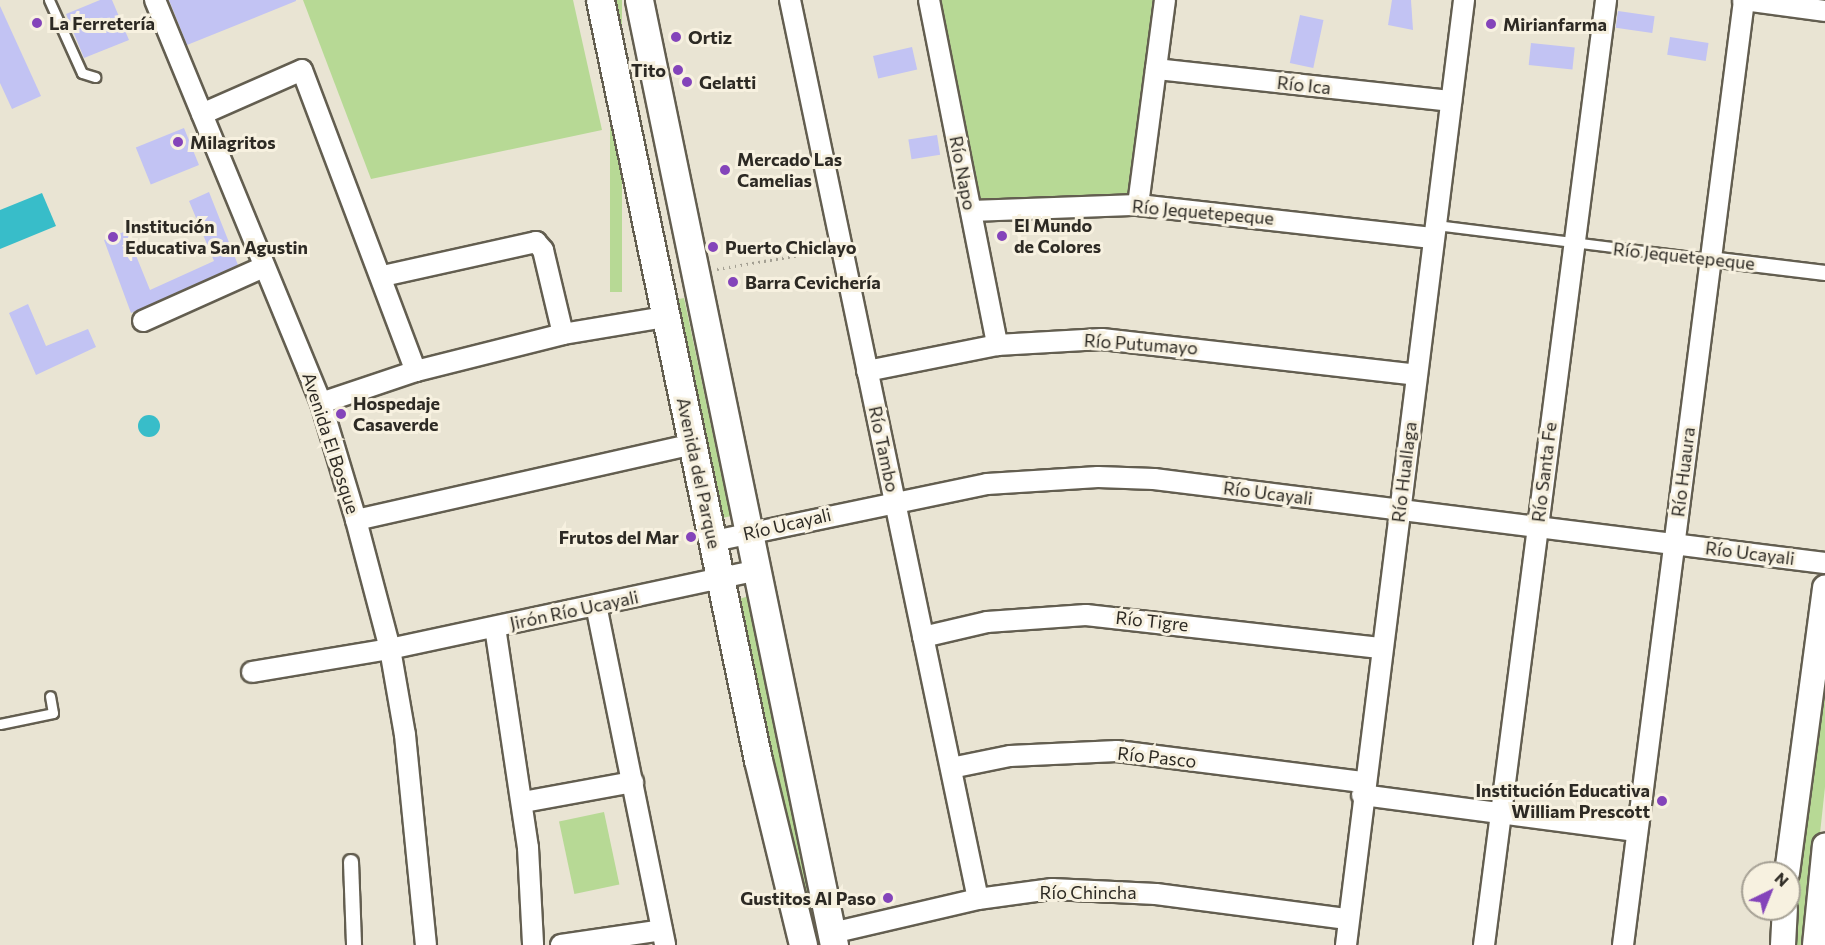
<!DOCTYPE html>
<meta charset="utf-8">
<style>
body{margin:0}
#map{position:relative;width:1825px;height:945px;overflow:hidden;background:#e9e4d3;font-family:Commissioner,sans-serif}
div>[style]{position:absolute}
.green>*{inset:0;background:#b7d995;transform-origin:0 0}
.water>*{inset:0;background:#38bdc9}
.round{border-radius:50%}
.building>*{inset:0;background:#c2c3f3;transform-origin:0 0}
.path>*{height:3px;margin-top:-1.5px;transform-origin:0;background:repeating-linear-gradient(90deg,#a4a093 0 1.5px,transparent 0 6px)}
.roads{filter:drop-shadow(2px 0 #635e50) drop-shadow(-2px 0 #635e50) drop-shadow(0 2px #635e50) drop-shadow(0 -2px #635e50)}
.service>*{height:9px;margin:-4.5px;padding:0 4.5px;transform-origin:4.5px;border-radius:4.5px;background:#fff}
.pedestrian>*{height:14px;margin:-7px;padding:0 7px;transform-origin:7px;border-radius:7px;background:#fff}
.minor>*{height:20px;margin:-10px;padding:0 10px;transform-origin:10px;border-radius:10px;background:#fff}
.tertiary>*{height:24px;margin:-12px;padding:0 12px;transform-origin:12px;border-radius:12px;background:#fff}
.secondary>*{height:27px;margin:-13.5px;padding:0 13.5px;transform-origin:13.5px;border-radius:13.5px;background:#fff}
.dots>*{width:16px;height:16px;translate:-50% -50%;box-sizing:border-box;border:3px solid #f7f1e0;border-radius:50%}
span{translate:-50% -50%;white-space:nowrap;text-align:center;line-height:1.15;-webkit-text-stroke:6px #f7f1e0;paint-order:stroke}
.poi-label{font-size:18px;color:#2d2a24;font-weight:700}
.left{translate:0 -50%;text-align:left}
.right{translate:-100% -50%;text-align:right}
.street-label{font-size:18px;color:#2d2a24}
.north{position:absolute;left:1741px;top:861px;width:60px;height:60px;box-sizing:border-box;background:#f7f1e0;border:2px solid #a6a195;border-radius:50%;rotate:43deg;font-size:16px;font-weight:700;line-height:24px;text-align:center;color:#2d2a24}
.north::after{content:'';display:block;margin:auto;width:21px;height:27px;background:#8444ba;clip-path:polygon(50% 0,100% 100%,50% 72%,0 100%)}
</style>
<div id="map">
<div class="green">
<i style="clip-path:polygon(303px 0,573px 0,602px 130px,371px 179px)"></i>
<i style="left:610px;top:0;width:12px;height:292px"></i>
<i style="clip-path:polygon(929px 0,1165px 0,1138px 205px,971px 211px)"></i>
<i style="left:684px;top:298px;width:223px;height:10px;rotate:78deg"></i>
<i style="clip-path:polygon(749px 596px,820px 945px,810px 945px,736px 600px)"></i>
<i style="clip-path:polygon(1825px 638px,1825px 787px,1808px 945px,1787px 945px)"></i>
<i style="left:604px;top:812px;width:74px;height:46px;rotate:78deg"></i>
</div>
<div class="water">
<i style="clip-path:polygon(42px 193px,56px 226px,0 249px,0 210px)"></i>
<i class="round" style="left:138px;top:415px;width:22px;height:22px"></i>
</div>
<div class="building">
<i style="clip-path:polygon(100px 0,112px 0,129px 40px,84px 58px,66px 14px)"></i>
<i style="clip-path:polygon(169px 0,296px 0,296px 1px,187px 45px)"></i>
<i style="clip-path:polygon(1392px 0,1411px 0,1413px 30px,1388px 25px)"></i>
<i style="clip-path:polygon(0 6px,41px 96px,12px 109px,0 83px)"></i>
<i style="left:1618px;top:11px;width:37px;height:17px;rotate:8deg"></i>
<i style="left:1300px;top:15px;width:24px;height:49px;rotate:12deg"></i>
<i style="left:1670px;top:37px;width:39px;height:18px;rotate:9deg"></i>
<i style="left:1531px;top:43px;width:44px;height:22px;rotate:6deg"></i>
<i style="left:912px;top:47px;width:23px;height:40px;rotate:77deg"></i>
<i style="left:184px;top:128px;width:40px;height:52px;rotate:68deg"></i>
<i style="left:937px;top:135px;width:20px;height:29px;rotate:81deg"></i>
<i style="clip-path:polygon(209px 192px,238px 265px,131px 313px,104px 240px,126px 231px,150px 290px,214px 261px,189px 201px)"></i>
<i style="clip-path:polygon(28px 304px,46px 346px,88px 329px,96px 347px,36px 375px,9px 313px)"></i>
</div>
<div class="path">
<i style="left:717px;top:269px;width:108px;rotate:-9.6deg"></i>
</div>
<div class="roads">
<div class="service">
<i style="left:49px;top:0;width:80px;rotate:65.7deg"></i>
<i style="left:82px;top:73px;width:14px;rotate:17deg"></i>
<i style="left:1436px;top:225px;width:276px;rotate:7.1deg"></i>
<i style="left:0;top:724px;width:54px;rotate:-11.7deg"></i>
<i style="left:53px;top:713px;width:17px;rotate:-100deg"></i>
</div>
<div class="pedestrian">
<i style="left:1710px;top:259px;width:116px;rotate:6.9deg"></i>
<i style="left:351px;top:862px;width:83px;rotate:87.9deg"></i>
</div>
<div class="minor">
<i style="left:155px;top:0;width:436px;rotate:67.6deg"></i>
<i style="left:321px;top:403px;width:122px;rotate:73.3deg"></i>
<i style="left:356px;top:520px;width:133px;rotate:75.2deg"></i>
<i style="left:390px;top:649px;width:87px;rotate:80.1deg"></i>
<i style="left:405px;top:735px;width:211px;rotate:84.3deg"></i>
<i style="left:790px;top:0;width:918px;rotate:78.19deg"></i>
<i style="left:929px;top:0;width:352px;rotate:78.8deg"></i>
<i style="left:1743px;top:0;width:83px;rotate:7.6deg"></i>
<i style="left:1156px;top:69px;width:297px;rotate:6.2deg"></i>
<i style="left:202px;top:114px;width:109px;rotate:-23.7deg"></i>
<i style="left:302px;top:70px;width:322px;rotate:69.3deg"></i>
<i style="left:1138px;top:205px;width:207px;rotate:-82.5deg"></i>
<i style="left:971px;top:211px;width:167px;rotate:-2.1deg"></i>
<i style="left:1138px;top:205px;width:298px;rotate:6.4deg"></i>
<i style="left:383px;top:276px;width:157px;rotate:-12.5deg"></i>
<i style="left:536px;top:242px;width:11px;rotate:49deg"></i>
<i style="left:543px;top:250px;width:86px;rotate:76.6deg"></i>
<i style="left:143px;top:321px;width:133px;rotate:-24.1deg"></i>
<i style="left:867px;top:371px;width:133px;rotate:-11.3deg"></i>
<i style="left:997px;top:345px;width:105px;rotate:-3.3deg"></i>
<i style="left:1102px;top:339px;width:316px;rotate:6.5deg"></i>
<i style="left:321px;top:403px;width:100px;rotate:-18.6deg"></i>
<i style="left:416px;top:371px;width:152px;rotate:-14.1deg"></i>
<i style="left:563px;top:334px;width:103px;rotate:-9.5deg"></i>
<i style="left:356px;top:520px;width:345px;rotate:-12.7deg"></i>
<i style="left:714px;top:541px;width:279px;rotate:-11.8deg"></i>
<i style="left:987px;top:484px;width:111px;rotate:-3.6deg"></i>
<i style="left:1098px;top:477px;width:56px;rotate:2deg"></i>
<i style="left:1154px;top:479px;width:676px;rotate:7.14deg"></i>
<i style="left:596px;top:605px;width:347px;rotate:78.5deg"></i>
<i style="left:495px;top:627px;width:223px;rotate:81.5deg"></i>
<i style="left:528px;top:848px;width:97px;rotate:87deg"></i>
<i style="left:923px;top:637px;width:66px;rotate:-13.2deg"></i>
<i style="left:987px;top:622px;width:99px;rotate:-4deg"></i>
<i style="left:1086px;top:615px;width:298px;rotate:6.4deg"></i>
<i style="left:252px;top:672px;width:140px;rotate:-9.5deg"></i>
<i style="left:390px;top:649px;width:375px;rotate:-12.1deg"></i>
<i style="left:951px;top:768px;width:60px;rotate:-11.5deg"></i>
<i style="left:1010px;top:756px;width:107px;rotate:-2.7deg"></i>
<i style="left:1117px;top:751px;width:249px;rotate:7.2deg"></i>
<i style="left:1362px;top:795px;width:276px;rotate:7.5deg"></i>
<i style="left:523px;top:802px;width:112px;rotate:-10.3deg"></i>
<i style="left:832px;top:933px;width:150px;rotate:-13.1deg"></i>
<i style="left:978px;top:899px;width:75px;rotate:-7.7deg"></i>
<i style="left:1052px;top:889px;width:104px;rotate:2.8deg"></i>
<i style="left:1156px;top:894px;width:193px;rotate:7.5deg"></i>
<i style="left:561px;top:945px;width:102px;rotate:-8.4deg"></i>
<i style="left:1346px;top:945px;width:952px;rotate:-82.88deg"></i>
<i style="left:1484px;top:945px;width:953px;rotate:-82.64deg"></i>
<i style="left:1623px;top:945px;width:953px;rotate:-82.7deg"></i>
</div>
<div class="tertiary">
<i style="left:1787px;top:873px;width:288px;rotate:-82.4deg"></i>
<i style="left:1783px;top:945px;width:36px;rotate:-87deg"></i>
<i style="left:1815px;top:945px;width:100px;rotate:-84.3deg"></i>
</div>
<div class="secondary">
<i style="left:600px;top:0;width:776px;rotate:78.26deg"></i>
<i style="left:758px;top:760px;width:190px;rotate:76.3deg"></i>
<i style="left:639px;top:0;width:965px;rotate:78.34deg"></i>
</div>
</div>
<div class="dots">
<i style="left:37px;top:23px;background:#8444ba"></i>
<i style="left:1491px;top:24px;background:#8444ba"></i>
<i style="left:676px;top:37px;background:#8444ba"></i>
<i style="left:678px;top:70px;background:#8444ba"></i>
<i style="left:687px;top:82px;background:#8444ba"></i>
<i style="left:178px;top:142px;background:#8444ba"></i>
<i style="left:725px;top:170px;background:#8444ba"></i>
<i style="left:1002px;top:236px;background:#8444ba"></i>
<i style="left:113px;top:237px;background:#8444ba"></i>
<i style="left:713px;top:247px;background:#8444ba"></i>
<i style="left:733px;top:282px;background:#8444ba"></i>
<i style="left:341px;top:414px;background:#8444ba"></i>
<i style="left:691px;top:537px;background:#8444ba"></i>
<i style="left:1662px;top:801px;background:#8444ba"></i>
<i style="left:888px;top:898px;background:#8444ba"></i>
</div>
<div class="poi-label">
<span class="left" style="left:49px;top:23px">La Ferretería</span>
<span class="left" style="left:1503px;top:24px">Mirianfarma</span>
<span class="left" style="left:688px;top:37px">Ortiz</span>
<span class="right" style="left:666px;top:70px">Tito</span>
<span class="left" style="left:699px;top:82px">Gelatti</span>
<span class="left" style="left:190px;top:142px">Milagritos</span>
<span class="left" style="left:737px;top:170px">Mercado Las<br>Camelias</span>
<span class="left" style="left:1014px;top:236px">El Mundo<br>de Colores</span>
<span class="left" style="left:125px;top:237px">Institución<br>Educativa San Agustin</span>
<span class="left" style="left:725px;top:247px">Puerto Chiclayo</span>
<span class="left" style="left:745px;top:282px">Barra Cevichería</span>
<span class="left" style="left:353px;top:414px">Hospedaje<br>Casaverde</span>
<span class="right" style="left:679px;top:537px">Frutos del Mar</span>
<span class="right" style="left:1650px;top:801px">Institución Educativa<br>William Prescott</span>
<span class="right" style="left:876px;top:898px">Gustitos Al Paso</span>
</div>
<div class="street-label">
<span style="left:1304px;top:85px;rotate:6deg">Río Ica</span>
<span style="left:963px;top:173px;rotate:79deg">Río Napo</span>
<span style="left:1203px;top:212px;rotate:5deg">Río Jequetepeque</span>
<span style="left:1684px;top:256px;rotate:6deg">Río Jequetepeque</span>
<span style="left:1141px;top:344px;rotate:4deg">Río Putumayo</span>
<span style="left:331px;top:443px;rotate:72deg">Avenida El Bosque</span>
<span style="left:884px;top:449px;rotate:78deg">Río Tambo</span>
<span style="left:1404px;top:472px;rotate:-83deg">Río Huallaga</span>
<span style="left:1544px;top:472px;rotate:-83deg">Río Santa Fe</span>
<span style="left:1683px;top:472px;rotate:-83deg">Río Huaura</span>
<span style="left:699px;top:473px;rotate:78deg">Avenida del Parque</span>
<span style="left:1268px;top:493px;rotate:7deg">Río Ucayali</span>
<span style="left:787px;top:524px;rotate:-13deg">Río Ucayali</span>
<span style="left:1750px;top:553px;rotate:7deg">Río Ucayali</span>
<span style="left:574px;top:610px;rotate:-12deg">Jirón Río Ucayali</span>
<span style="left:1152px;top:621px;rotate:6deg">Río Tigre</span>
<span style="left:1157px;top:757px;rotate:6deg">Río Pasco</span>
<span style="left:1088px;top:892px">Río Chincha</span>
</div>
<div class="north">N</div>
</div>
